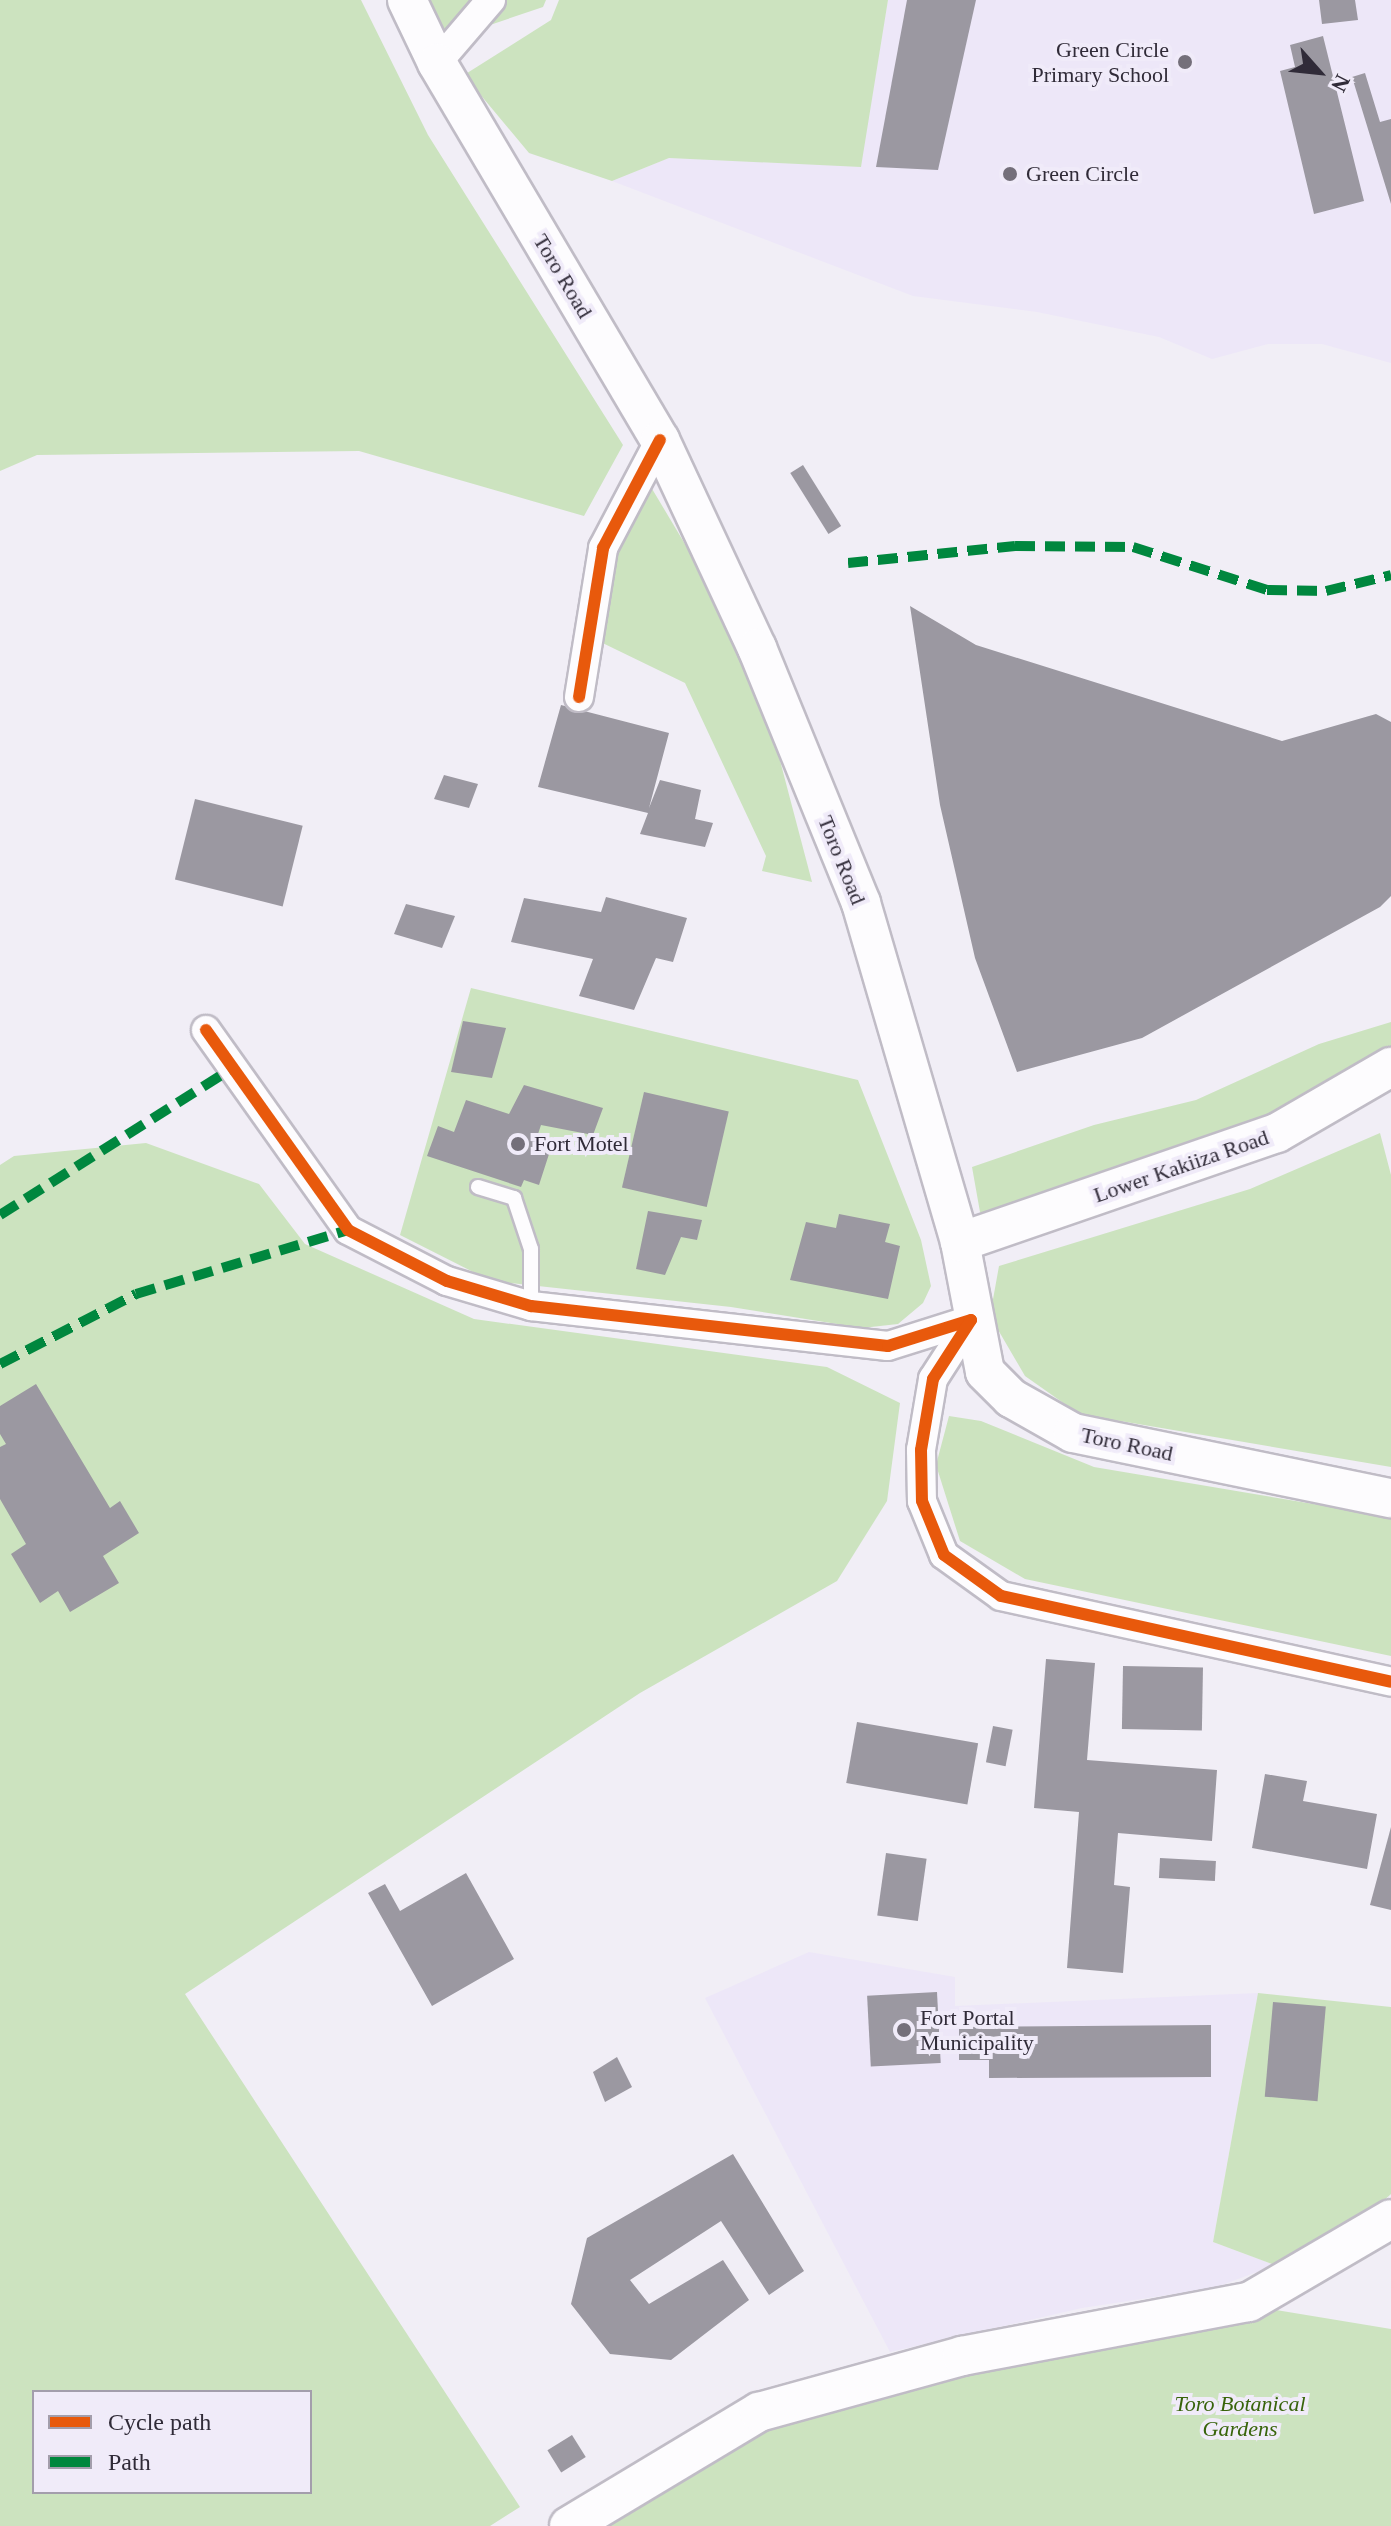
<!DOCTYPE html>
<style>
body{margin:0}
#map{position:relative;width:1391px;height:2526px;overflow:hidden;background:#f1eef6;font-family:"Times New Roman",serif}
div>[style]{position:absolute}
.built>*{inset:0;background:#ede7f8}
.green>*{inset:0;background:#cce3bf}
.building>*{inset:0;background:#9b98a1;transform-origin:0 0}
.roads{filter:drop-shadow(2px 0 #c0bcc6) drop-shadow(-2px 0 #c0bcc6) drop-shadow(0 2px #c0bcc6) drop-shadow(0 -2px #c0bcc6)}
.service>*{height:14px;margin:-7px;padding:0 7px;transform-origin:7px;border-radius:7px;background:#fdfcfe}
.minor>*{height:28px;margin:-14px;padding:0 14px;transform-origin:14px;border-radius:14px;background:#fdfcfe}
.secondary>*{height:38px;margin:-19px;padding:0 19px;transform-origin:19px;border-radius:19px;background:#fdfcfe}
.quiet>*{height:10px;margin-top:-5px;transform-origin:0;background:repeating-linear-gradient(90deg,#00873e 0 20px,transparent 0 30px)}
.cycleway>*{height:12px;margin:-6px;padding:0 6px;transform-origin:6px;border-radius:6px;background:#e8590c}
.dots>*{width:22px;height:22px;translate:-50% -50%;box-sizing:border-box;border:4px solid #f0ebf9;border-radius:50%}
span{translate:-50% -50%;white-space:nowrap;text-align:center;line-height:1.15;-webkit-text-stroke:8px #f0ebf9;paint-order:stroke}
.poi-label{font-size:22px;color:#302b38}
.right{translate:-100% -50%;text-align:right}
.left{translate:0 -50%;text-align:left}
.street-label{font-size:22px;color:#302b38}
.park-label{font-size:22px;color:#38640b;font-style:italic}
.legend{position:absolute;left:32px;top:2390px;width:280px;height:104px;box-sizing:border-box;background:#f0ebf9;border:2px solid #a39eac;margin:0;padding:10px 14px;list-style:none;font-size:24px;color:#302b38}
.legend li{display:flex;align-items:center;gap:16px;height:40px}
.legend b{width:40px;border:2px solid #a39eac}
.north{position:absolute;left:1279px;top:32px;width:80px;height:80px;-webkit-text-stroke:6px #f0ebf9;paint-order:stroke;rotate:117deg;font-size:22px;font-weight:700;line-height:32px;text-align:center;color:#302b38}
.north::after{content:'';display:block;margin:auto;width:28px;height:36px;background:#302b38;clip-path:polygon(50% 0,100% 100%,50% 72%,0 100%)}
</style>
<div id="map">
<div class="built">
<i style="clip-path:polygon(888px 0,1391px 0,1391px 363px,1322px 344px,1268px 344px,1212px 359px,1159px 337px,1037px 312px,913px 296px,612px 181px,669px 158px,860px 166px)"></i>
<i style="clip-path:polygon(809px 1952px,955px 1977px,955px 2006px,1258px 1993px,1213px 2242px,1275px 2265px,1214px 2288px,1082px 2308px,890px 2352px,705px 1998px)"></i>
</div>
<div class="green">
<i style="clip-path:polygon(0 0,361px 0,428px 135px,623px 445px,584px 516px,359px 451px,37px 455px,0 471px)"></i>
<i style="clip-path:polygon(401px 0,546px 0,543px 7px,428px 46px)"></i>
<i style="clip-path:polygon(559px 0,888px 0,861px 167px,669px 158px,612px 181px,529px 153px,464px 75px,551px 20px)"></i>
<i style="clip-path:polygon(639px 467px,753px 658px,812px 882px,762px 871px,766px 856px,685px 683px,584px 634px)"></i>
<i style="clip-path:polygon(471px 988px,858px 1080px,921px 1240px,931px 1286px,923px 1303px,898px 1324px,862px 1328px,731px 1307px,491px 1281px,400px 1235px)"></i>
<i style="clip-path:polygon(1391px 1022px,1391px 1051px,1289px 1106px,990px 1218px,980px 1212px,972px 1167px,1094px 1125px,1196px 1100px,1319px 1044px)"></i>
<i style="clip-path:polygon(1380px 1133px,1391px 1175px,1391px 1467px,1079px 1414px,1025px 1376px,990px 1316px,999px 1266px,1250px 1189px)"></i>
<i style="clip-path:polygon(evenodd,146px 1143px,259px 1184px,305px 1244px,474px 1319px,827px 1367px,900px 1403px,887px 1501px,837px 1581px,640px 1693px,185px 1994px,520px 2507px,490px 2526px,0 2526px,0 1165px,14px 1156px,146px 1143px,34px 2392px,310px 2392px,310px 2492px,34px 2492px,34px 2392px)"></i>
<i style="clip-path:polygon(949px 1416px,981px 1421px,1094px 1467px,1391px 1517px,1391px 1656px,1025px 1579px,960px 1541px,936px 1465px)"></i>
<i style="clip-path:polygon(1258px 1993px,1391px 2007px,1391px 2194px,1370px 2213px,1275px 2265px,1213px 2242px)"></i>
<i style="clip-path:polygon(1239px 2304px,1391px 2329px,1391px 2526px,591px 2526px,757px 2413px)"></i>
</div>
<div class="building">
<i style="clip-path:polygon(907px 0,976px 0,938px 170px,876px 167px)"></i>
<i style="clip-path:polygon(1319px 0,1355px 0,1358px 20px,1322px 24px)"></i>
<i style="clip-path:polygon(1323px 36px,1364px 201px,1314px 214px,1280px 71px,1295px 67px,1290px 45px)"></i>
<i style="clip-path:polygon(1365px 73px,1380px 122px,1391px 119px,1391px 204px,1352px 77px)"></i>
<i style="left:803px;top:465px;width:72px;height:15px;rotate:58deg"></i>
<i style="clip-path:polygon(910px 606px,976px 645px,1282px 741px,1376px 714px,1391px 722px,1391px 896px,1380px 907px,1142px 1038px,1017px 1072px,975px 958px,940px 805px)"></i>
<i style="clip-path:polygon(561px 705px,669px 733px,649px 808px,660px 780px,701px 790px,695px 819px,713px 823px,705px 847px,640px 834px,648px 813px,538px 787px)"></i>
<i style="clip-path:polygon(444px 775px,478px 784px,469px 808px,434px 799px)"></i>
<i style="left:195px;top:799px;width:111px;height:83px;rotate:14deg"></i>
<i style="clip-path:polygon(606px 897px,687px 918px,673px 962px,656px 958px,634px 1010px,579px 996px,593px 959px,511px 942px,524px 898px,601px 912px)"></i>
<i style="clip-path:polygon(406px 904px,455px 916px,442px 948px,394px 934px)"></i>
<i style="clip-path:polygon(463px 1021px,506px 1028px,492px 1078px,451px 1072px)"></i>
<i style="clip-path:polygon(524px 1085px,603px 1108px,593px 1135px,541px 1125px,534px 1146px,550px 1151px,539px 1185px,524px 1180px,521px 1187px,427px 1156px,438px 1126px,454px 1132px,466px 1100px,509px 1114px)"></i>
<i style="left:644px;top:1092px;width:87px;height:98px;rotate:13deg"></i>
<i style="clip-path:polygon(648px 1211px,702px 1220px,697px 1240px,681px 1237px,665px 1275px,636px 1269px)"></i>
<i style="clip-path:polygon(839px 1214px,890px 1224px,885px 1242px,900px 1246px,888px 1299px,790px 1280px,806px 1222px,836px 1228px)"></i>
<i style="clip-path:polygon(36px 1384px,110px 1508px,120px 1501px,139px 1533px,103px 1556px,119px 1583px,70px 1612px,58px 1591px,40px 1603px,11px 1554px,26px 1544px,0 1499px,0 1447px,6px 1444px,0 1434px,0 1406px)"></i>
<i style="clip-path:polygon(1046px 1659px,1095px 1663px,1087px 1760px,1217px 1770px,1212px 1841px,1118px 1833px,1114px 1885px,1130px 1887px,1123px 1973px,1067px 1968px,1079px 1812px,1034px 1808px)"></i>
<i style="left:1123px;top:1666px;width:80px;height:63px;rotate:1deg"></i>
<i style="left:857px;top:1722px;width:123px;height:62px;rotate:10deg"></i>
<i style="left:993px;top:1726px;width:20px;height:37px;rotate:11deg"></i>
<i style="clip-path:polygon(1265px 1774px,1307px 1781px,1303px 1801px,1377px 1814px,1367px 1869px,1252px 1848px)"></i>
<i style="clip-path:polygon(1391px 1827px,1391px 1910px,1370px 1905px)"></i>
<i style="left:886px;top:1853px;width:41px;height:63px;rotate:8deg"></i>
<i style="left:1160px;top:1858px;width:56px;height:20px;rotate:3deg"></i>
<i style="clip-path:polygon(466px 1873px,514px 1959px,432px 2006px,368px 1893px,385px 1884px,400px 1911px)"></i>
<i style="left:937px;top:1992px;width:71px;height:70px;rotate:87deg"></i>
<i style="left:1273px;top:2002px;width:53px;height:95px;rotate:5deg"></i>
<i style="clip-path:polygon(1211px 2025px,1211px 2077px,989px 2078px,989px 2060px,959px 2060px,959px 2027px)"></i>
<i style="clip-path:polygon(617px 2057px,632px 2087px,605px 2102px,593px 2072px)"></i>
<i style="clip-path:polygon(733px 2154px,804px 2271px,769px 2295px,721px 2221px,630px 2280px,649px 2304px,723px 2260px,749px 2300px,671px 2360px,610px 2354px,571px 2304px,587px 2238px)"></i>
<i style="left:572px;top:2435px;width:26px;height:29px;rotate:58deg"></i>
</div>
<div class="roads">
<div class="service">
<i style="left:478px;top:1187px;width:38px;rotate:17deg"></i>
<i style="left:514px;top:1198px;width:54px;rotate:71.6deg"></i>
<i style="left:531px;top:1249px;width:57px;rotate:90deg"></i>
</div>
<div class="minor">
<i style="left:437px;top:63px;width:83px;rotate:-49.4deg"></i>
<i style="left:579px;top:697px;width:151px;rotate:-80.8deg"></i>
<i style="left:603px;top:548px;width:122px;rotate:-62.2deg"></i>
<i style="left:206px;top:1030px;width:245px;rotate:54.6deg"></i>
<i style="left:348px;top:1230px;width:111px;rotate:27.3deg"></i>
<i style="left:447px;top:1281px;width:88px;rotate:16.6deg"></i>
<i style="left:531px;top:1306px;width:359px;rotate:6.4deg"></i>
<i style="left:888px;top:1346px;width:87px;rotate:-17.4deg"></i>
<i style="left:971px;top:1320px;width:70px;rotate:122.8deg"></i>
<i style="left:933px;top:1379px;width:72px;rotate:99.6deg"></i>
<i style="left:921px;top:1450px;width:51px;rotate:88.9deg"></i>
<i style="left:922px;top:1501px;width:58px;rotate:67.8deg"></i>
<i style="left:944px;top:1555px;width:70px;rotate:35.7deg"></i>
<i style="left:1001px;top:1596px;width:399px;rotate:12.4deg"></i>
</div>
<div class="secondary">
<i style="left:407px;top:0;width:70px;rotate:64.5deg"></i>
<i style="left:437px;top:63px;width:438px;rotate:59.4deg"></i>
<i style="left:660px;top:440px;width:230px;rotate:65deg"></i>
<i style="left:757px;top:648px;width:275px;rotate:67.8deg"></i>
<i style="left:861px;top:903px;width:353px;rotate:73.7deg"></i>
<i style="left:960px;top:1242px;width:132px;rotate:79.1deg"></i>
<i style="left:985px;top:1372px;width:37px;rotate:45deg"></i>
<i style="left:1011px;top:1398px;width:71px;rotate:29.4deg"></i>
<i style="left:1073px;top:1433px;width:325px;rotate:11.6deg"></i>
<i style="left:960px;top:1242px;width:335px;rotate:-19deg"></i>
<i style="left:1277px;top:1133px;width:132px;rotate:-30.1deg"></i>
<i style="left:569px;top:2526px;width:222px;rotate:-31deg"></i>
<i style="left:759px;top:2412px;width:211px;rotate:-15.4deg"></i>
<i style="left:962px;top:2356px;width:292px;rotate:-10.7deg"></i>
<i style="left:1249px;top:2302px;width:164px;rotate:-30.3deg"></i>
</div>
</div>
<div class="quiet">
<i style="left:848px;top:563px;width:168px;rotate:-5.8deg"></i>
<i style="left:1015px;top:546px;width:118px;rotate:0.5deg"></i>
<i style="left:1133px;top:547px;width:141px;rotate:17.8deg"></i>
<i style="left:1267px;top:590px;width:59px;rotate:1deg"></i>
<i style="left:1326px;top:591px;width:67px;rotate:-13.8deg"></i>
<i style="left:0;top:1215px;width:279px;rotate:-32.3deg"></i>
<i style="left:0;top:1364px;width:153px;rotate:-27.2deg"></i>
<i style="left:136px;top:1294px;width:221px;rotate:-16.8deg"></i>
</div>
<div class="cycleway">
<i style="left:579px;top:697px;width:151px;rotate:-80.8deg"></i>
<i style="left:603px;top:548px;width:122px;rotate:-62.2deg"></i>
<i style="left:206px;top:1030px;width:245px;rotate:54.6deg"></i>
<i style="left:348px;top:1230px;width:111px;rotate:27.3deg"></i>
<i style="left:447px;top:1281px;width:88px;rotate:16.6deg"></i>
<i style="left:531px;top:1306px;width:359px;rotate:6.4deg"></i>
<i style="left:888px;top:1346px;width:87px;rotate:-17.4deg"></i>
<i style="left:971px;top:1320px;width:70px;rotate:122.8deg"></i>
<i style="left:933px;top:1379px;width:72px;rotate:99.6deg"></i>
<i style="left:921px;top:1450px;width:51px;rotate:88.9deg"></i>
<i style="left:922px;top:1501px;width:58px;rotate:67.8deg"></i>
<i style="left:944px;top:1555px;width:70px;rotate:35.7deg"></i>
<i style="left:1001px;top:1596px;width:399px;rotate:12.4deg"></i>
</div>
<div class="dots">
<i style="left:1185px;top:62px;background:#746f7a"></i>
<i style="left:1010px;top:174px;background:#746f7a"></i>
<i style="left:518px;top:1144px;background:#746f7a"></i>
<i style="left:904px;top:2030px;background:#746f7a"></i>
</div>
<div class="poi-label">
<span class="right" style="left:1169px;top:62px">Green Circle<br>Primary School</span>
<span class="left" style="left:1026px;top:174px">Green Circle</span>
<span class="left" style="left:534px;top:1144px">Fort Motel</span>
<span class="left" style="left:920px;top:2030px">Fort Portal<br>Municipality</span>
</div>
<div class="street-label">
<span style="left:563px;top:276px;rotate:59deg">Toro Road</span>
<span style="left:842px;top:860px;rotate:68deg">Toro Road</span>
<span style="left:1181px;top:1166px;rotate:-19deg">Lower Kakiiza Road</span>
<span style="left:1127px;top:1444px;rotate:12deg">Toro Road</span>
</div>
<div class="park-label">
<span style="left:1240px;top:2416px">Toro Botanical<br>Gardens</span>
</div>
<ul class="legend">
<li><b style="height:10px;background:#e8590c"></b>Cycle path</li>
<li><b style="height:10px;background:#00873e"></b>Path</li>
</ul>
<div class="north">N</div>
</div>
